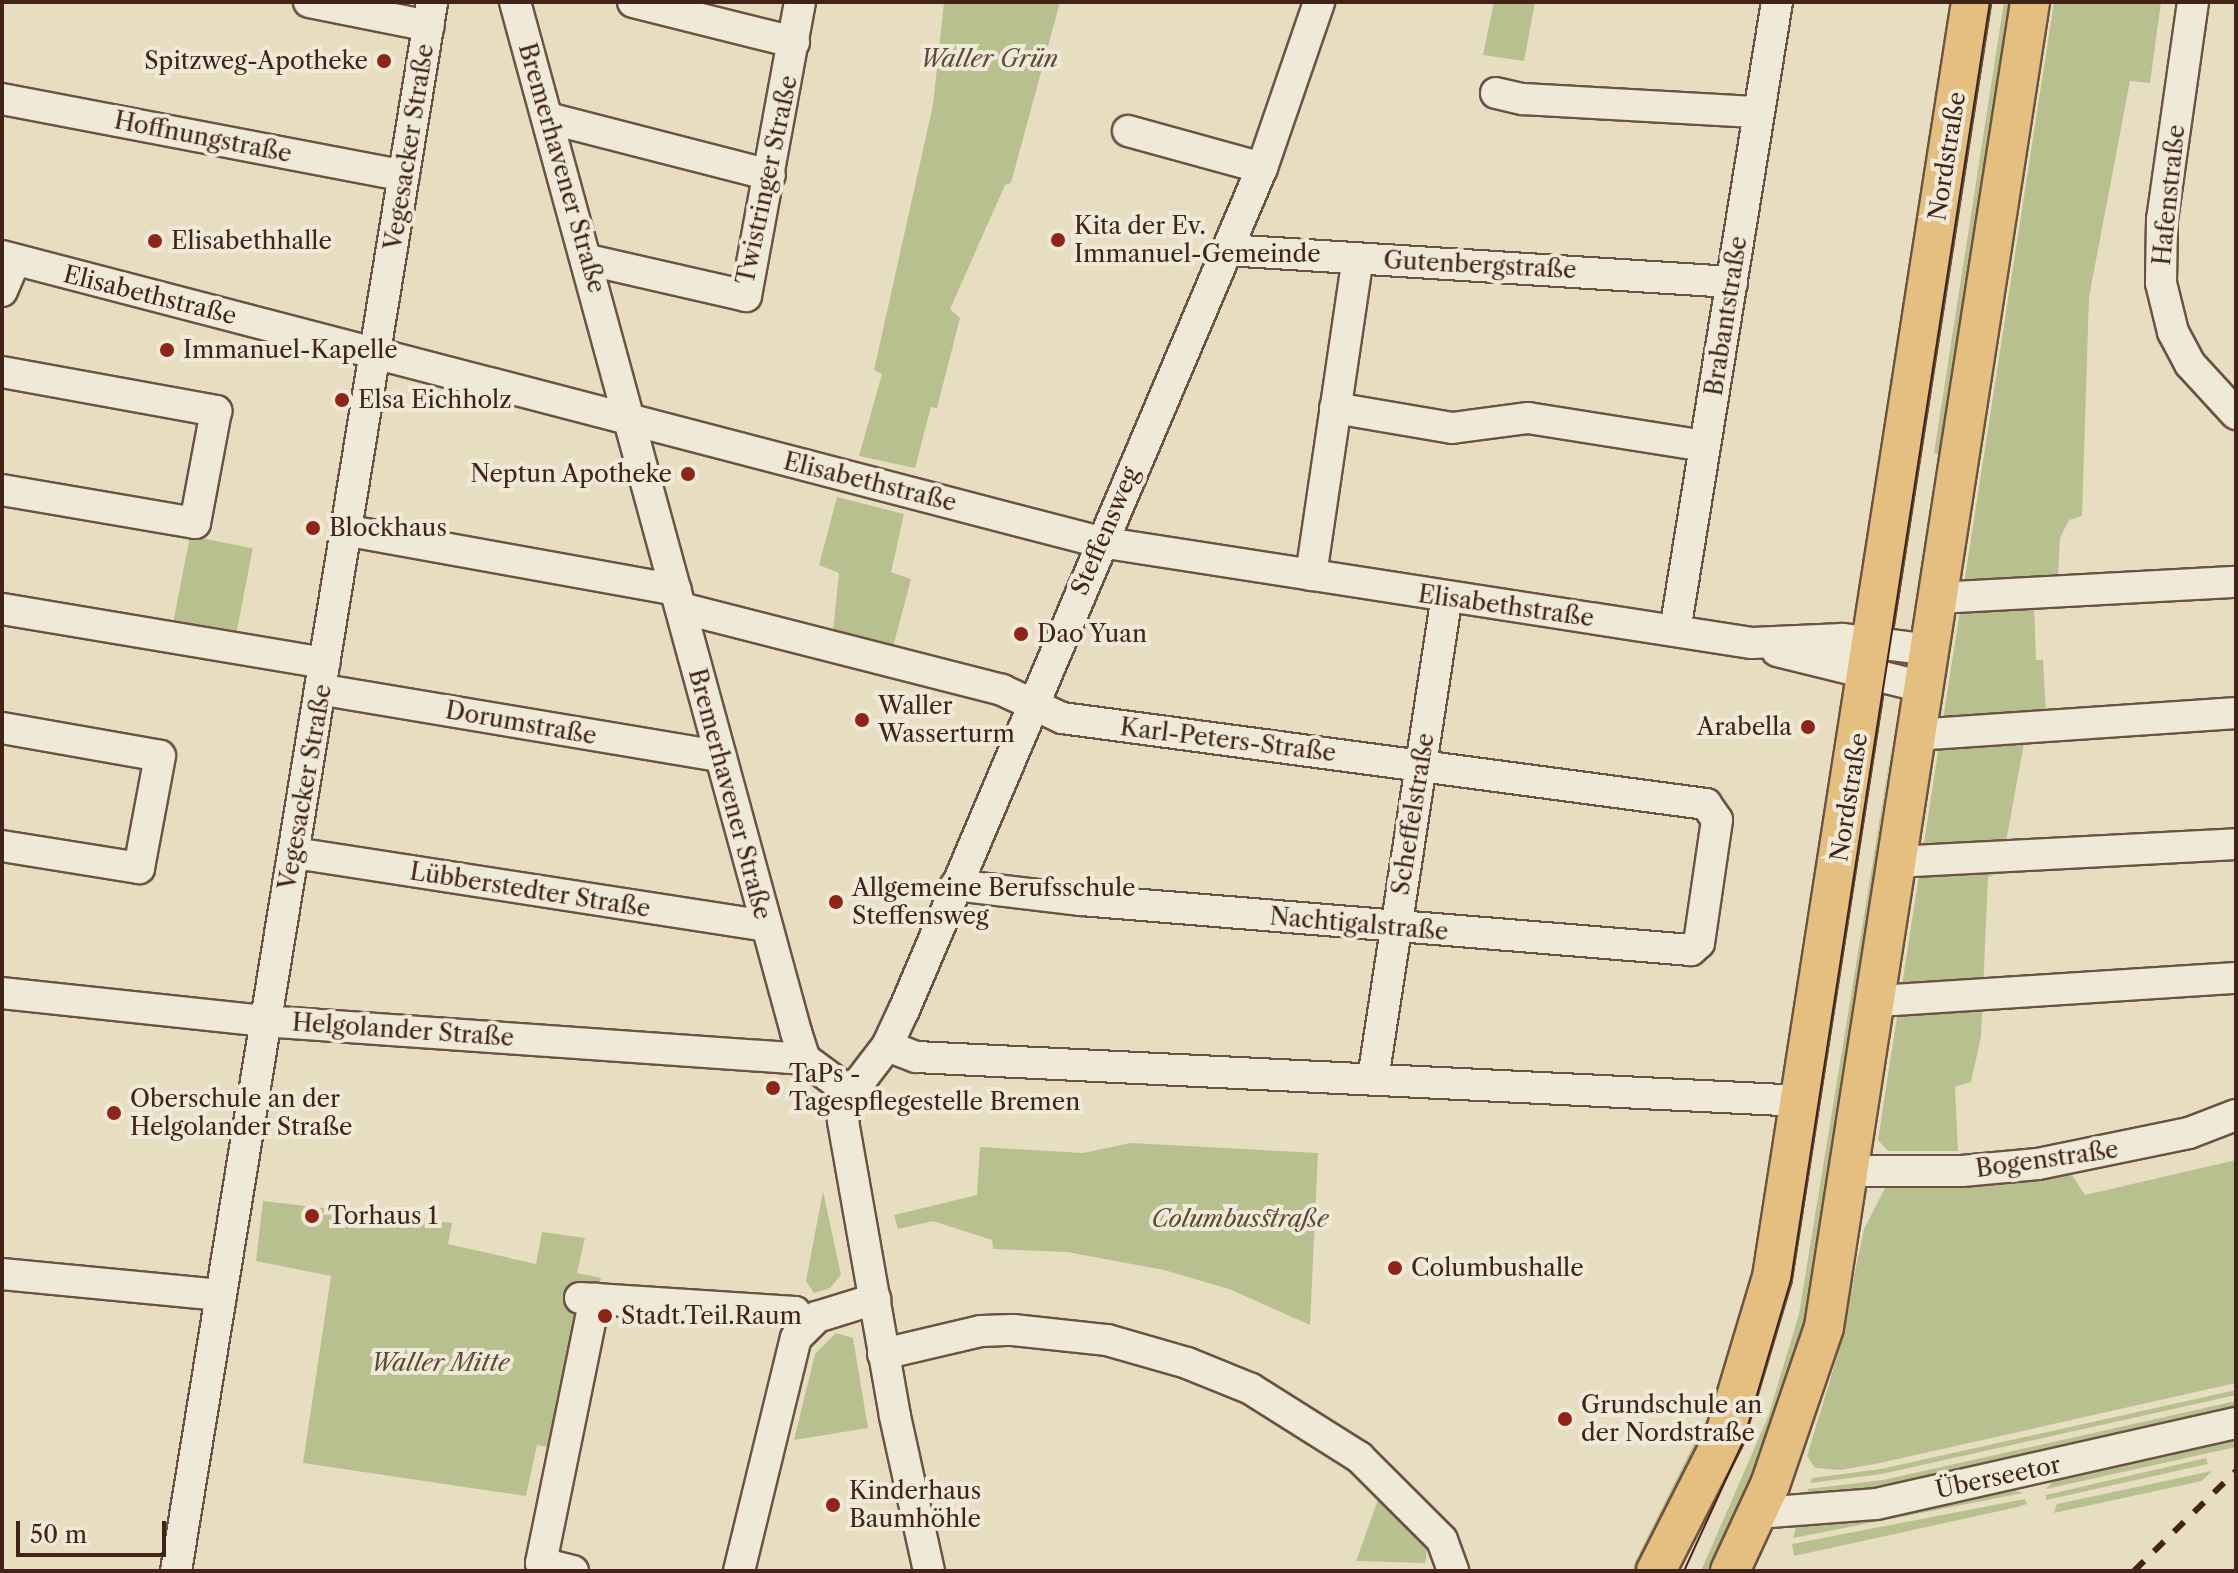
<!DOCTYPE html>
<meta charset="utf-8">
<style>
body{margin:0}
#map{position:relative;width:2238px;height:1573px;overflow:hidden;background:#e7dec1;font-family:"Libre Caslon Text",serif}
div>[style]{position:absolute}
.green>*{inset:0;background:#b9c090;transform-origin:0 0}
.roads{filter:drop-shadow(2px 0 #6b5242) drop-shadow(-2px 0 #6b5242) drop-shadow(0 2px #6b5242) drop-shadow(0 -2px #6b5242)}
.minor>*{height:30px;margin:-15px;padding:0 15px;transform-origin:15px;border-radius:15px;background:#efead7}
.major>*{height:38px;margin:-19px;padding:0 19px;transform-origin:19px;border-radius:19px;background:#e4bf80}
.tram>*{height:2px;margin:-1px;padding:0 1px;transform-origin:1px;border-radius:1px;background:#422318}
.rail>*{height:6px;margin-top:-3px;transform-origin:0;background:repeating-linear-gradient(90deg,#422318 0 14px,transparent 0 28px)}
.dots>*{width:22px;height:22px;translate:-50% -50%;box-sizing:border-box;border:4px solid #efead7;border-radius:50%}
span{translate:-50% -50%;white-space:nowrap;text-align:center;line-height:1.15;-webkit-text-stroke:8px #efead7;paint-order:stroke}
.park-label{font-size:24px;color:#604a36;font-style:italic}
.poi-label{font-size:24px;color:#422318}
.right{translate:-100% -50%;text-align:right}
.left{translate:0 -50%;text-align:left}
.street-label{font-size:24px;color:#422318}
.frame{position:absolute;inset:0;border:4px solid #422318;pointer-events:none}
.scale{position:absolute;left:16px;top:1521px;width:150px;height:36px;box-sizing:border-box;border:4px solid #422318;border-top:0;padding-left:10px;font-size:24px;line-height:28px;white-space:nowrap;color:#422318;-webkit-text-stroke:6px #efead7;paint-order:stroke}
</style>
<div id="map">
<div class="green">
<i style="clip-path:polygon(944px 2px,1060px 2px,1011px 183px,1005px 185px,950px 309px,960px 318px,937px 408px,931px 407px,915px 468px,859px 456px,882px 374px,874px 370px,933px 105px)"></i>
<i style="clip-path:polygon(1494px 2px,1535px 2px,1524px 61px,1483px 55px)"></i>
<i style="clip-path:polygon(2004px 2px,2019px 2px,1943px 455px,1934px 453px)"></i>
<i style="clip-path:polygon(2054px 2px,2161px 2px,2150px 83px,2130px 81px,2089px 297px,2082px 516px,2069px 520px,2060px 538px,2058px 574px,2033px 576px,2036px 660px,2043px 660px,2046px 713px,2029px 716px,2006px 842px,1996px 874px,1988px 877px,1981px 1037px,1971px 1082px,1955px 1087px,1958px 1151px,1888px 1151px,1878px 1140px)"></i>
<i style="clip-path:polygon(837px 497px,904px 514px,891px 572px,911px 579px,893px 647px,833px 631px,839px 573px,819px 565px)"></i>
<i style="left:190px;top:536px;width:64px;height:88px;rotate:11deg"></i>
<i style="clip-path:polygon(1893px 738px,1802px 1358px,1757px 1486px,1713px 1571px,1701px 1571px,1768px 1417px,1799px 1314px)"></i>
<i style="clip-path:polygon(1131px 1143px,1318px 1153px,1310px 1325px,1229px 1289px,1164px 1270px,1067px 1252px,993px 1249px,992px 1240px,933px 1221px,898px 1229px,894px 1215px,977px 1195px,980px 1147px,1083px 1153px)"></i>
<i style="clip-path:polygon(2236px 1160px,2236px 1383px,1880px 1463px,1841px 1470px,1815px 1468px,1807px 1456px,1837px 1357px,1864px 1229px,1885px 1188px,1905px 1181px,2068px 1169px,2085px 1195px)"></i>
<i style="clip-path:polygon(823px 1191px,841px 1275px,830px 1288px,814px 1293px,806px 1281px)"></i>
<i style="clip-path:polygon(263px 1201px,452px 1223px,448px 1244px,536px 1264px,542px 1232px,585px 1238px,577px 1273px,601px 1278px,568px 1451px,537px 1445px,526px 1496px,303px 1463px,331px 1276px,256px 1261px)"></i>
<i style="clip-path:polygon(836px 1333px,853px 1338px,868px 1428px,794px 1440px,815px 1354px)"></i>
<i style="clip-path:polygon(2236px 1390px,2236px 1395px,1882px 1474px,1810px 1483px,1812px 1478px,1881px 1469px)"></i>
<i style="clip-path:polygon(2236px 1401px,2236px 1406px,1885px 1486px,1886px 1492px,1805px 1500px,1808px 1489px,1883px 1480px)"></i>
<i style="clip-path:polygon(1713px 1406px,1640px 1571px,1633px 1571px,1634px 1564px)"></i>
<i style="clip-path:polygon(2236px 1434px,2236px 1447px,2046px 1489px,2059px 1474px,2061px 1478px)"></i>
<i style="clip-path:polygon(2206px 1458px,2208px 1464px,2046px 1500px,2046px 1495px)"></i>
<i style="clip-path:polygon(2212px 1471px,2202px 1481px,2054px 1513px,2057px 1504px)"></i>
<i style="clip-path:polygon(2005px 1487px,2023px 1493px,1793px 1538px,1796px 1527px,1894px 1515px,2005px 1491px)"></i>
<i style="clip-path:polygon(1379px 1497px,1428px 1544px,1425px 1563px,1356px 1561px)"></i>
<i style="clip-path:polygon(2025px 1499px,2027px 1504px,2018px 1507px,1794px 1556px,1792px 1544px)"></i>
</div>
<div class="roads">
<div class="minor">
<i style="left:309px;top:2px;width:122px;rotate:11.3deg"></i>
<i style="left:515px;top:2px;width:1068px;rotate:74.74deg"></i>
<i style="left:796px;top:1032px;width:28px;rotate:72deg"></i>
<i style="left:805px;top:1059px;width:57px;rotate:36.5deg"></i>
<i style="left:633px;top:2px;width:166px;rotate:14deg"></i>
<i style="left:2193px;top:2px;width:219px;rotate:98.1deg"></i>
<i style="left:2162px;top:219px;width:64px;rotate:90.9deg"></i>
<i style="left:2161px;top:283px;width:50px;rotate:76.2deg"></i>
<i style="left:2173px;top:332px;width:36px;rotate:62deg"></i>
<i style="left:2190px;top:364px;width:68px;rotate:47.4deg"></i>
<i style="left:1496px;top:93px;width:28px;rotate:13deg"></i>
<i style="left:1523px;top:99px;width:236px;rotate:3.2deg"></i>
<i style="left:2px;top:99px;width:409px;rotate:10.8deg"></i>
<i style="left:548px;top:118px;width:229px;rotate:14.4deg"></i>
<i style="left:1128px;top:131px;width:139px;rotate:15.4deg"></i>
<i style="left:1227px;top:250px;width:506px;rotate:3.63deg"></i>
<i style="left:2px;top:256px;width:1135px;rotate:14.6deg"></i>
<i style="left:1100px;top:542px;width:660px;rotate:8.81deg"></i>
<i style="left:1752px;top:643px;width:91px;rotate:-2.5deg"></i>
<i style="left:1843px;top:639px;width:89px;rotate:7.1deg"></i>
<i style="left:589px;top:260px;width:161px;rotate:12.9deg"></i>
<i style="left:746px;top:296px;width:299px;rotate:-79.6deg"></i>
<i style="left:2px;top:291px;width:34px;rotate:-67deg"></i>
<i style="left:2px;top:372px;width:218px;rotate:10.3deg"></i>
<i style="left:216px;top:411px;width:114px;rotate:100.6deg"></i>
<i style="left:195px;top:523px;width:196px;rotate:-170.3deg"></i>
<i style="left:1335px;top:408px;width:119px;rotate:9.7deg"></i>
<i style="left:1452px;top:428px;width:77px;rotate:-7.5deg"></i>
<i style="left:1528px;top:418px;width:179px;rotate:9deg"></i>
<i style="left:349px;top:531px;width:332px;rotate:10.2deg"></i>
<i style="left:1311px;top:575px;width:320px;rotate:-81.6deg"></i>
<i style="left:1938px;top:598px;width:298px;rotate:-3.1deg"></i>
<i style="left:681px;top:608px;width:331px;rotate:14.3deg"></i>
<i style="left:1002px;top:690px;width:66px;rotate:25deg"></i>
<i style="left:1062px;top:718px;width:650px;rotate:7.61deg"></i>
<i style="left:1706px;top:804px;width:19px;rotate:55deg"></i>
<i style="left:1717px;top:820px;width:124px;rotate:98.3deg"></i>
<i style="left:1699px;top:943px;width:11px;rotate:139deg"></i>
<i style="left:1691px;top:950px;width:612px;rotate:-175.31deg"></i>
<i style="left:1081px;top:900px;width:126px;rotate:-173.2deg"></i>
<i style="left:2px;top:609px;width:327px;rotate:9.5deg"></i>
<i style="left:1675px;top:631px;width:637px;rotate:-80.79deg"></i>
<i style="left:1777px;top:651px;width:151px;rotate:13.8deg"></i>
<i style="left:324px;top:690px;width:400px;rotate:9.5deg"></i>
<i style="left:2px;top:728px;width:160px;rotate:10deg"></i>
<i style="left:160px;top:756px;width:114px;rotate:100.6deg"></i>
<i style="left:139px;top:868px;width:139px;rotate:-170.9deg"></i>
<i style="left:1915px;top:735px;width:322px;rotate:-3.9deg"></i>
<i style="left:295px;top:853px;width:477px;rotate:8.8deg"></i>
<i style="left:1895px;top:862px;width:341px;rotate:-3deg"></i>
<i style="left:2px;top:993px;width:262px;rotate:6.1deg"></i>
<i style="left:263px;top:1021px;width:543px;rotate:4.01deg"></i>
<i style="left:1878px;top:1001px;width:359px;rotate:-3.7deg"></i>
<i style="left:887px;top:1046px;width:31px;rotate:21deg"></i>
<i style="left:916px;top:1057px;width:887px;rotate:2.84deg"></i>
<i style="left:1373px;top:1079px;width:488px;rotate:-81.3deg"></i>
<i style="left:1852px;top:1171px;width:110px"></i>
<i style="left:1962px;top:1171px;width:76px;rotate:-5.3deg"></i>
<i style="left:2038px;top:1164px;width:154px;rotate:-11.6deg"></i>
<i style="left:2189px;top:1133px;width:50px;rotate:-21deg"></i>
<i style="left:2px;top:1274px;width:220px;rotate:5.5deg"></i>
<i style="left:580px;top:1298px;width:215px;rotate:3.7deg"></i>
<i style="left:795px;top:1312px;width:16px;rotate:52deg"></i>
<i style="left:883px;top:1354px;width:101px;rotate:-13.2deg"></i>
<i style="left:981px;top:1331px;width:32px;rotate:-2deg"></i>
<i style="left:1013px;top:1330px;width:95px;rotate:6.1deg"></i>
<i style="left:1107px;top:1340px;width:83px;rotate:16deg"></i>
<i style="left:1187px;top:1363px;width:69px;rotate:22.1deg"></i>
<i style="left:1251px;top:1389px;width:128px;rotate:32.2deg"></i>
<i style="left:1359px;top:1457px;width:117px;rotate:45deg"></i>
<i style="left:1442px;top:1540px;width:33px;rotate:70deg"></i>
<i style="left:1759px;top:1513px;width:117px;rotate:-4.4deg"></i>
<i style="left:1876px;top:1504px;width:369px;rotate:-12.7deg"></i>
<i style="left:176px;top:1571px;width:1590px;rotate:-80.73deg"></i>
<i style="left:573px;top:1571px;width:33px;rotate:-166deg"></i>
<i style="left:541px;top:1563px;width:270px;rotate:-78.5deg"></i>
<i style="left:739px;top:1571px;width:240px;rotate:-76.3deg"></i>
<i style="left:796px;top:1338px;width:30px;rotate:-45deg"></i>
<i style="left:817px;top:1317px;width:61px;rotate:-17.2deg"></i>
<i style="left:929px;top:1571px;width:159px;rotate:-102.4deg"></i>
<i style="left:895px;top:1416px;width:301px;rotate:-100deg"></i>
<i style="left:843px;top:1120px;width:28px;rotate:-73deg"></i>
<i style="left:851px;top:1093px;width:59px;rotate:-52.5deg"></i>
<i style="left:887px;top:1046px;width:40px;rotate:-65deg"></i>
<i style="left:904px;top:1010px;width:915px;rotate:-66.97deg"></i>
<i style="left:1262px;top:168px;width:176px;rotate:-71deg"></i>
</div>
<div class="major">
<i style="left:1656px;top:1571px;width:150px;rotate:-63.1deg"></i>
<i style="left:1724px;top:1437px;width:167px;rotate:-73.3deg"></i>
<i style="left:1772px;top:1277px;width:1290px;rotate:-81.13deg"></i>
<i style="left:1730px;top:1571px;width:95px;rotate:-65.1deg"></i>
<i style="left:1770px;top:1485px;width:167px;rotate:-71.1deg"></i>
<i style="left:1824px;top:1327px;width:1341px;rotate:-81.16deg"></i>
</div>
</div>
<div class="tram">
<i style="left:1684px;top:1571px;width:142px;rotate:-65.4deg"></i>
<i style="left:1743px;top:1442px;width:169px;rotate:-73.5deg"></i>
<i style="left:1791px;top:1280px;width:1293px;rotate:-81.15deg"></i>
</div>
<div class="rail">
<i style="left:2134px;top:1571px;width:143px;rotate:-44.4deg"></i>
</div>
<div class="dots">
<i style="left:384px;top:61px;background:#8f2418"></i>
<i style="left:1058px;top:240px;background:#8f2418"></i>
<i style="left:155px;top:241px;background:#8f2418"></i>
<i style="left:167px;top:350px;background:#8f2418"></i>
<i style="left:342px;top:400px;background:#8f2418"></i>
<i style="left:688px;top:474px;background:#8f2418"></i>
<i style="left:313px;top:528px;background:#8f2418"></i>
<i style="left:1021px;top:634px;background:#8f2418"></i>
<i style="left:862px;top:720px;background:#8f2418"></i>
<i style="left:1808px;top:727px;background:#8f2418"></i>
<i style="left:836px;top:902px;background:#8f2418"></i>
<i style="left:773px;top:1088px;background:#8f2418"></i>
<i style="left:114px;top:1113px;background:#8f2418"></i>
<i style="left:312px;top:1216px;background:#8f2418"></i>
<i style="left:1395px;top:1268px;background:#8f2418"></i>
<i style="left:605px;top:1316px;background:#8f2418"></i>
<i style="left:1565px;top:1419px;background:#8f2418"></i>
<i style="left:833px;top:1505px;background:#8f2418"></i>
</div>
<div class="park-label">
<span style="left:989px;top:59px">Waller Grün</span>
<span style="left:1240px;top:1219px">Columbusstraße</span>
<span style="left:440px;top:1363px">Waller Mitte</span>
</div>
<div class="poi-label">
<span class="right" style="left:368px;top:61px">Spitzweg-Apotheke</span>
<span class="left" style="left:1074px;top:240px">Kita der Ev.<br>Immanuel-Gemeinde</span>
<span class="left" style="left:171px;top:241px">Elisabethhalle</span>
<span class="left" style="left:183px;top:350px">Immanuel-Kapelle</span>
<span class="left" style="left:358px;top:400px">Elsa Eichholz</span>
<span class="right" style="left:672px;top:474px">Neptun Apotheke</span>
<span class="left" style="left:329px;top:528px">Blockhaus</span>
<span class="left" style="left:1037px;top:634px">Dao Yuan</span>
<span class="left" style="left:878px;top:720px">Waller<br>Wasserturm</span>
<span class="right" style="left:1792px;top:727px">Arabella</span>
<span class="left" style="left:852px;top:902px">Allgemeine Berufsschule<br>Steffensweg</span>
<span class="left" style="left:789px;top:1088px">TaPs -<br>Tagespflegestelle Bremen</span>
<span class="left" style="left:130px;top:1113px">Oberschule an der<br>Helgolander Straße</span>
<span class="left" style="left:328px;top:1216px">Torhaus 1</span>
<span class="left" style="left:1411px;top:1268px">Columbushalle</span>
<span class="left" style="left:621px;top:1316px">Stadt.Teil.Raum</span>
<span class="left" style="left:1581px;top:1419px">Grundschule an<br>der Nordstraße</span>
<span class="left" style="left:849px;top:1505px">Kinderhaus<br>Baumhöhle</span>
</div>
<div class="street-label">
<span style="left:203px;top:137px;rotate:11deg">Hoffnungstraße</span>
<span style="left:409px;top:147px;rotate:-81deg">Vegesacker Straße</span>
<span style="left:1947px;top:156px;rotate:-81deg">Nordstraße</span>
<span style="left:562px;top:168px;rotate:74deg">Bremerhavener Straße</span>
<span style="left:767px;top:180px;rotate:-78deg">Twistringer Straße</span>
<span style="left:2169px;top:195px;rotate:-84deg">Hafenstraße</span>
<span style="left:1480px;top:265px;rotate:3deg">Gutenbergstraße</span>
<span style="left:150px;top:295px;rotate:14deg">Elisabethstraße</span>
<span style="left:1726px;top:316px;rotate:-81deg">Brabantstraße</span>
<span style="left:870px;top:482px;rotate:14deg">Elisabethstraße</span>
<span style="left:1105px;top:531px;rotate:-67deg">Steffensweg</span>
<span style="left:1506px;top:606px;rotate:8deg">Elisabethstraße</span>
<span style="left:521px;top:723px;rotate:10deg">Dorumstraße</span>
<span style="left:1228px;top:740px;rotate:7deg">Karl-Peters-Straße</span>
<span style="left:305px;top:787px;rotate:-80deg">Vegesacker Straße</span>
<span style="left:730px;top:794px;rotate:75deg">Bremerhavener Straße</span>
<span style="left:1849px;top:797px;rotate:-81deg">Nordstraße</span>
<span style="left:1413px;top:814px;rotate:-81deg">Scheffelstraße</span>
<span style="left:530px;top:890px;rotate:9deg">Lübberstedter Straße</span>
<span style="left:1359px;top:924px;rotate:5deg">Nachtigalstraße</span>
<span style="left:403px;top:1030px;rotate:4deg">Helgolander Straße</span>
<span style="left:2047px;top:1159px;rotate:-8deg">Bogenstraße</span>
<span style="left:1998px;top:1477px;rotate:-12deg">Überseetor</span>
</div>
<div class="frame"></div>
<div class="scale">50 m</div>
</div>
